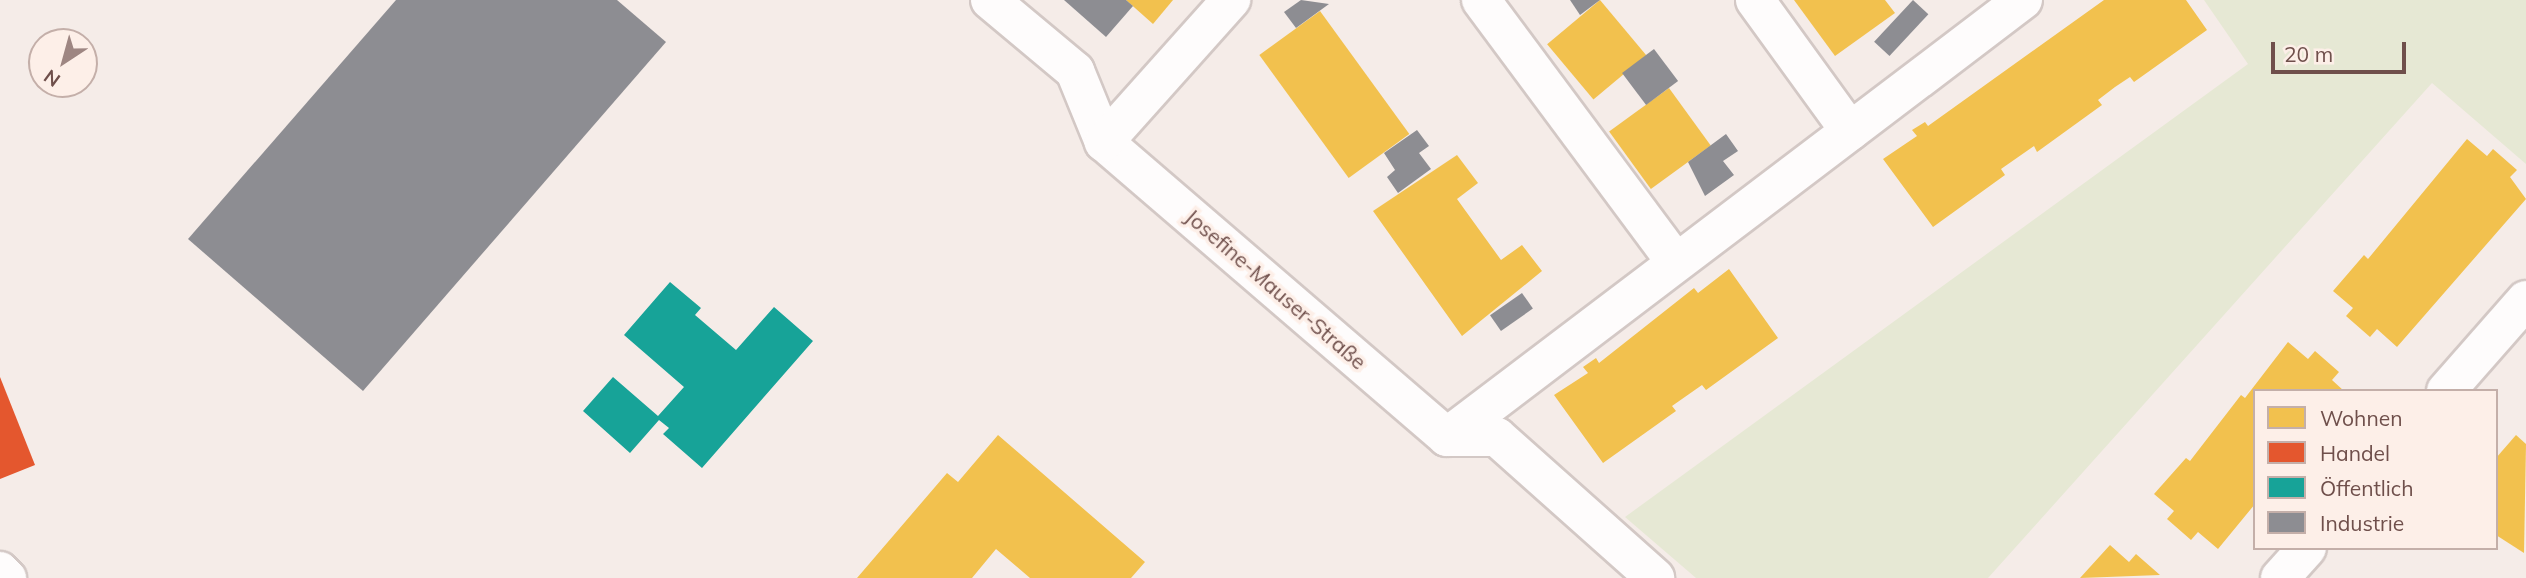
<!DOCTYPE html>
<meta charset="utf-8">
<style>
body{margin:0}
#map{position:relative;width:2526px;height:578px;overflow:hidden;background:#f5ece8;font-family:Mulish,sans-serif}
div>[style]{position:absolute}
.green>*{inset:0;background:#e6e8d4}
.homes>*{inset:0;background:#f2c14e;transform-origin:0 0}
.shops>*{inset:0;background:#e4572e}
.public>*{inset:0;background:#17a398}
.industry>*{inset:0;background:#8d8d92;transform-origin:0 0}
.roads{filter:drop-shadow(2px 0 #d3c8c5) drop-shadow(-2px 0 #d3c8c5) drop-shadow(0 2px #d3c8c5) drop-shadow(0 -2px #d3c8c5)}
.street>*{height:38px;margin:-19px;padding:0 19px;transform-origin:19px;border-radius:19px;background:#fefcfc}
span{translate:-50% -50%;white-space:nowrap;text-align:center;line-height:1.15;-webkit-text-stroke:7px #fdefe8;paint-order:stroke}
.street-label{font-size:21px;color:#6f4f4b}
.legend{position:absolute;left:2253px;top:389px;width:245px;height:161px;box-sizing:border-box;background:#fdefe8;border:2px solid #c4afa9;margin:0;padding:9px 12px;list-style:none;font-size:21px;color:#6f4f4b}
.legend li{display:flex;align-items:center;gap:14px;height:35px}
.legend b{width:35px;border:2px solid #c4afa9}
.north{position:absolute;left:28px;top:28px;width:70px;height:70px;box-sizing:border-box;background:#fdefe8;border:2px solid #c4afa9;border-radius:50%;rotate:216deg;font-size:19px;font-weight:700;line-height:28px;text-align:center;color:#6f4f4b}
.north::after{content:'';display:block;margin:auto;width:24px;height:32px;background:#9e8682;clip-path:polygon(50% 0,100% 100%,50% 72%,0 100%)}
.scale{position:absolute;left:2271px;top:42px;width:135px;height:32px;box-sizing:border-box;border:4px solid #6f4f4b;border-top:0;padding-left:9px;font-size:21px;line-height:24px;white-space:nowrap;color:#6f4f4b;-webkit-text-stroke:5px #fdefe8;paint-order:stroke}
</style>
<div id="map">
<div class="green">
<i style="clip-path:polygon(2204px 0,2526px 0,2526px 164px,2432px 83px,1988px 578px,1696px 578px,1625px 517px,2248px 64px)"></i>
</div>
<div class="homes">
<i style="clip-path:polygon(1126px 0,1173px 0,1153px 24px)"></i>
<i style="left:1600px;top:0;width:72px;height:69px;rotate:50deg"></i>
<i style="clip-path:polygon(1794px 0,1885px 0,1895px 13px,1835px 56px)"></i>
<i style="clip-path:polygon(2104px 0,2186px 0,2207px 30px,2134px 82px,2130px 77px,2115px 87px,2098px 100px,2102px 105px,2037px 152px,2034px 146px,2001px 169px,2005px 175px,1933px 227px,1883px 159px,1917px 136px,1912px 130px,1925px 122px,1928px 126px)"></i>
<i style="left:1320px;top:11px;width:152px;height:75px;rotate:54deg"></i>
<i style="left:1669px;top:88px;width:71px;height:74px;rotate:54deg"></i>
<i style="clip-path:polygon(2467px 139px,2487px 156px,2493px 149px,2517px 170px,2510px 177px,2526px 199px,2397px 347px,2377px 329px,2370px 337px,2346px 316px,2353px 308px,2333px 291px,2364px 255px,2368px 259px)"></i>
<i style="clip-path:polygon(1457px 155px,1478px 183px,1457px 199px,1501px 260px,1522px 245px,1542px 271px,1462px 336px,1373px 211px)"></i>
<i style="clip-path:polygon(1729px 269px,1778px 338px,1706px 390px,1702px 385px,1672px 406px,1676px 411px,1603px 463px,1554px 395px,1588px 373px,1583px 367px,1596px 358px,1599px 363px,1694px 288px,1698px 293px)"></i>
<i style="clip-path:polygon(2288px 342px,2308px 359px,2315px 351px,2339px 372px,2332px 380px,2344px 391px,2255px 391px,2255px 504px,2218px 549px,2198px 532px,2191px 540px,2167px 519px,2174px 511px,2154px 494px,2186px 458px,2190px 461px,2241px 395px,2245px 398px)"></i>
<i style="clip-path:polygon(998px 435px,1145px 562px,1131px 578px,1030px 578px,996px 549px,972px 578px,857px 578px,947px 473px,958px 482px)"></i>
<i style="clip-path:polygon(2516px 435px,2526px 444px,2524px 553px,2496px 535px,2496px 458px)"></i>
<i style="clip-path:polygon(2110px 545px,2129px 562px,2136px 554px,2160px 575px,2080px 578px)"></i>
</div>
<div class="shops">
<i style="clip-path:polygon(0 377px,35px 465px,0 479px)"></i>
</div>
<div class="public">
<i style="clip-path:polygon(670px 282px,701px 308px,695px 315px,736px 350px,774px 307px,813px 341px,702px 468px,663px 434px,669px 428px,659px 420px,630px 453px,583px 411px,613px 377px,658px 416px,684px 387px,624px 335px)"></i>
</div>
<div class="industry">
<i style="clip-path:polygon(396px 0,617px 0,666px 42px,363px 391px,188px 239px)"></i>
<i style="clip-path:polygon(1064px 0,1126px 0,1133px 6px,1106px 37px)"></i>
<i style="clip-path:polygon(1301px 0,1329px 4px,1296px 28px,1284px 12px)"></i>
<i style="clip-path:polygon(1570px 0,1600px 0,1580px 15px)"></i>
<i style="left:1913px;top:0;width:21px;height:57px;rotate:43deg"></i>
<i style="left:1654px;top:49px;width:40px;height:40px;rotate:53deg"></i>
<i style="clip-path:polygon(1417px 130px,1429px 146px,1419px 153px,1431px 169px,1398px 193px,1387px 177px,1395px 170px,1384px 153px)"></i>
<i style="clip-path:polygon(1726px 134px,1738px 151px,1723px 161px,1734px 175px,1705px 196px,1688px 162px)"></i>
<i style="left:1522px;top:293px;width:19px;height:39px;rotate:55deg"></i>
</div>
<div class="roads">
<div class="street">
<i style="left:990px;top:0;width:111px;rotate:39.9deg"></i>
<i style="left:1075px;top:71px;width:77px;rotate:67.8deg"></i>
<i style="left:1104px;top:142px;width:452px;rotate:40.7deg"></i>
<i style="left:1447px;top:437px;width:50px"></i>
<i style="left:1497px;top:437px;width:212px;rotate:41.7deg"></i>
<i style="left:1481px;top:0;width:325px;rotate:53.4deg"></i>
<i style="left:1755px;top:0;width:162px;rotate:54.1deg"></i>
<i style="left:1104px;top:142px;width:191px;rotate:-48.2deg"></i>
<i style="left:2446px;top:391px;width:121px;rotate:-48.7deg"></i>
<i style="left:1447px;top:437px;width:723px;rotate:-37.19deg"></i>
<i style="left:0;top:571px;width:10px;rotate:45deg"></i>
<i style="left:2280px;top:578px;width:40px;rotate:-48deg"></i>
</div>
</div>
<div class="street-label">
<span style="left:1276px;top:289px;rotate:41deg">Josefine-Mauser-Straße</span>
</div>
<ul class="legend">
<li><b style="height:19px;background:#f2c14e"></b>Wohnen</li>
<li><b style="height:19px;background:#e4572e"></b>Handel</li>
<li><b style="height:19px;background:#17a398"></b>Öffentlich</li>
<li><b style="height:19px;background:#8d8d92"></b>Industrie</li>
</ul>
<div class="north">N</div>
<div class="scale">20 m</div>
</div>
